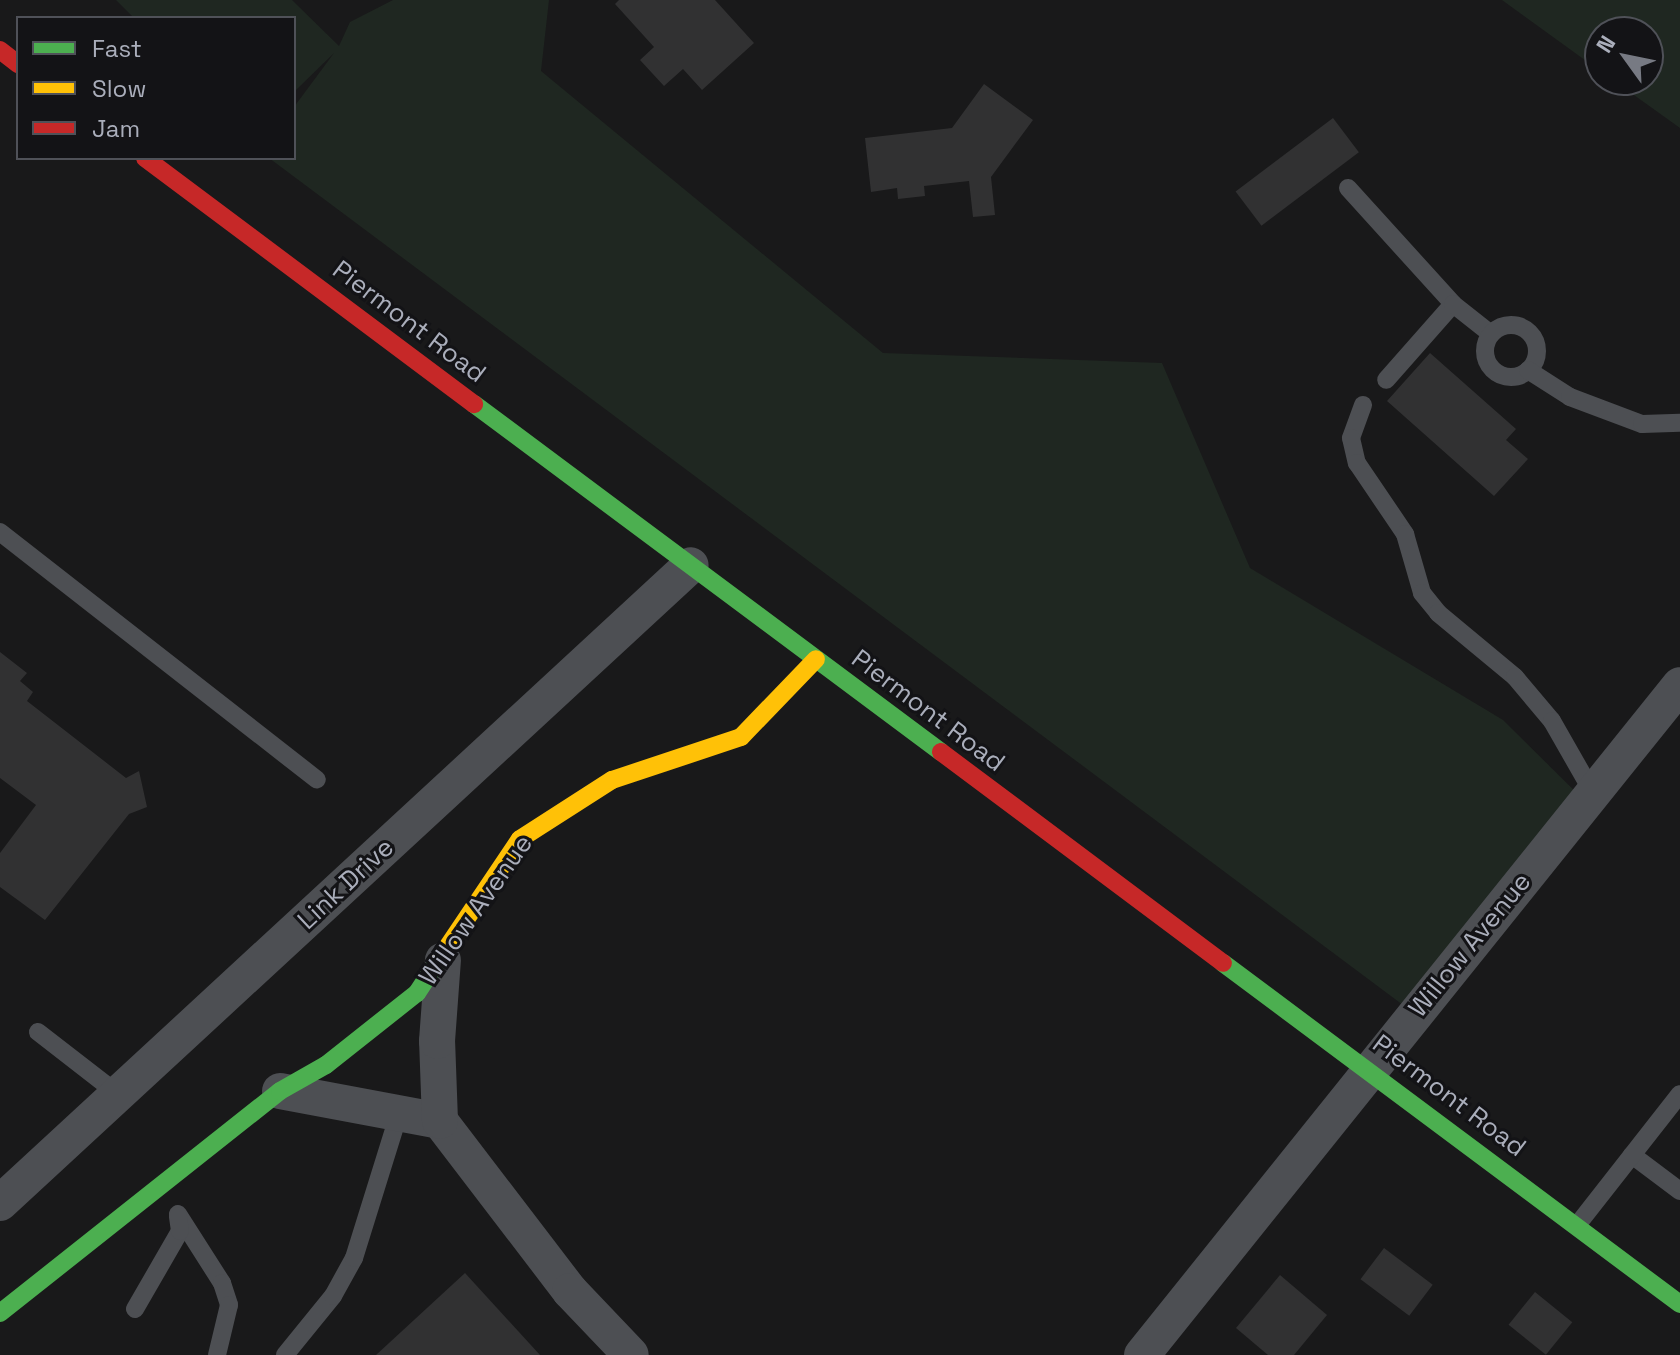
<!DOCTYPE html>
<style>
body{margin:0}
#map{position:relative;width:1680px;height:1355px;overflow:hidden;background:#19191a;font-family:"Space Grotesk",sans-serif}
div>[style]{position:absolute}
.green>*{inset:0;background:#1f2721}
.building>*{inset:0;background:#313132;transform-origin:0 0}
.lane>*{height:18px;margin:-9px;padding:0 9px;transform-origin:9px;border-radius:9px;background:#4d4f53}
.lane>.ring{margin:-9px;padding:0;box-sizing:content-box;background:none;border:18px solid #4d4f53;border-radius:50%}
.street>*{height:36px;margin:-18px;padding:0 18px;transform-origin:18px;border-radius:18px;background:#4d4f53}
.fast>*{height:18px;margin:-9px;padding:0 9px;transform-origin:9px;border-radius:9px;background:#4caf50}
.slow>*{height:18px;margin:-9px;padding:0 9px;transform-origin:9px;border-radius:9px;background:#ffc107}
.jam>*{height:18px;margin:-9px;padding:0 9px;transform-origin:9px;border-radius:9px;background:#c62828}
span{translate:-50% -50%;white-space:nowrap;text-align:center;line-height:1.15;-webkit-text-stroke:6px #131316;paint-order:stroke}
.street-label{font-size:26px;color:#aaaebb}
.legend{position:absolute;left:16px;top:16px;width:280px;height:144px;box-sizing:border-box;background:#131316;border:2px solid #4f5158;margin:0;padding:10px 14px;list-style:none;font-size:24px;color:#aaaebb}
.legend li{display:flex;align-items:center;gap:16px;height:40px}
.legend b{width:40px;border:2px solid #4f5158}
.north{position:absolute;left:1584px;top:16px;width:80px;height:80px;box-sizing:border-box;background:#131316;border:2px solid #4f5158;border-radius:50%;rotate:303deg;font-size:22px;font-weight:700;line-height:32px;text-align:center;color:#aaaebb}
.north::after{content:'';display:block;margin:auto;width:28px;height:36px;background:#777a83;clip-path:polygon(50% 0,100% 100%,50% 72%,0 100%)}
</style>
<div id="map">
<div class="green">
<i style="clip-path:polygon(116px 0,292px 0,339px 46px,350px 22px,393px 0,549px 0,541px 71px,883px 353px,1162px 363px,1250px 568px,1503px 720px,1594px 810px,1415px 1014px,269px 158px,294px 158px,294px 107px,334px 53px,294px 92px,294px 18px,134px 18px)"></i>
<i style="clip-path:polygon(1502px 0,1680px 0,1680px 128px,1613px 80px,1648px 80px,1648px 32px,1600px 32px,1600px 71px)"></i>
</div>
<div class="building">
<i style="clip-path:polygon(619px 0,715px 0,754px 43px,702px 90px,683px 69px,664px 86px,640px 60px,654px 47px,615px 4px)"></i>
<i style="clip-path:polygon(984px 84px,1033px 120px,991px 177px,995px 215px,973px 217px,969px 181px,924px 186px,925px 196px,898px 199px,897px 188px,871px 192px,865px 138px,952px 128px)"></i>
<i style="left:1333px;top:118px;width:43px;height:122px;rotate:53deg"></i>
<i style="clip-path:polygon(1430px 353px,1516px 429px,1506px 440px,1528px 459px,1494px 496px,1387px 401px)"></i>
<i style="clip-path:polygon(0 652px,27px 673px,20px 681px,33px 692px,27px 701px,126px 778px,139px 771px,147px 807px,129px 814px,45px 920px,0 887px,0 853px,36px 805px,0 778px)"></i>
<i style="left:1384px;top:1248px;width:61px;height:39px;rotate:37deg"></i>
<i style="clip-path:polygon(465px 1273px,540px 1355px,376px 1355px)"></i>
<i style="clip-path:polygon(1280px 1275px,1327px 1315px,1294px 1355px,1268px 1355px,1236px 1328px)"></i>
<i style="left:1535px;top:1292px;width:48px;height:42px;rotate:39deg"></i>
</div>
<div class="lane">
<i style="left:1348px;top:188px;width:156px;rotate:47.8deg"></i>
<i style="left:1453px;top:304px;width:101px;rotate:131.4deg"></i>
<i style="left:1453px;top:304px;width:48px;rotate:38.3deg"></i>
<i class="ring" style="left:1485px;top:325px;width:34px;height:34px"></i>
<i style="left:1528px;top:370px;width:50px;rotate:32.7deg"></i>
<i style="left:1570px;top:397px;width:77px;rotate:20.6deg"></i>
<i style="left:1642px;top:424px;width:38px;rotate:-2deg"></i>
<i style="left:1363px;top:405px;width:35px;rotate:110deg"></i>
<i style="left:1351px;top:438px;width:26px;rotate:77deg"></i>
<i style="left:1357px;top:463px;width:86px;rotate:55.9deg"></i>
<i style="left:1405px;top:534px;width:61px;rotate:73.9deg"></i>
<i style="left:1422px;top:593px;width:26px;rotate:51deg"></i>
<i style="left:1438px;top:613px;width:100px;rotate:39.7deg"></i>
<i style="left:1515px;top:677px;width:57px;rotate:49.9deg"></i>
<i style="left:1552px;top:721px;width:83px;rotate:60.3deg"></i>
<i style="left:0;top:532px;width:402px;rotate:38deg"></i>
<i style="left:38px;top:1032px;width:101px;rotate:37.8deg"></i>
<i style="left:1632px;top:1155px;width:60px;rotate:36.9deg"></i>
<i style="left:178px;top:1214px;width:82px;rotate:57.5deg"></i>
<i style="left:222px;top:1283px;width:23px;rotate:72deg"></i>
<i style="left:229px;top:1305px;width:51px;rotate:103.5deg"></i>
<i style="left:1578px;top:1224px;width:165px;rotate:-51.9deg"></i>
<i style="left:135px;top:1309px;width:90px;rotate:-60deg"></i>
<i style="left:180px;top:1231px;width:15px;rotate:-98deg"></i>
<i style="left:285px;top:1355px;width:76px;rotate:-50.9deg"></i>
<i style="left:333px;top:1296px;width:43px;rotate:-61.1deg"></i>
<i style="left:354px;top:1258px;width:155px;rotate:-72.7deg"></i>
</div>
<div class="street">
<i style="left:280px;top:1091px;width:163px;rotate:10.6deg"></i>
<i style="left:440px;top:1121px;width:214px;rotate:52.6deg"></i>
<i style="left:570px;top:1291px;width:88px;rotate:46.4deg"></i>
<i style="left:440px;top:1121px;width:80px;rotate:-92.1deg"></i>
<i style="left:437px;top:1041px;width:81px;rotate:-85.8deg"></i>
<i style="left:0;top:1203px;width:940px;rotate:-42.72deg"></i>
<i style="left:1142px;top:1355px;width:859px;rotate:-51.24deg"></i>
</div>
<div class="fast">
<i style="left:474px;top:404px;width:582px;rotate:36.69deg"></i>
<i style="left:1223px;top:963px;width:570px;rotate:36.73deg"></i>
<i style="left:0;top:1313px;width:357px;rotate:-38.4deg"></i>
<i style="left:280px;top:1091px;width:53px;rotate:-29.5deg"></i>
<i style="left:326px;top:1065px;width:116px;rotate:-38.4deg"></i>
<i style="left:417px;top:993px;width:42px;rotate:-56.7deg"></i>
</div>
<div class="slow">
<i style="left:440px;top:958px;width:143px;rotate:-56.1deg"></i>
<i style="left:520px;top:839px;width:109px;rotate:-32.7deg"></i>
<i style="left:612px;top:780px;width:136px;rotate:-18.4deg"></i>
<i style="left:741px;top:737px;width:108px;rotate:-46.1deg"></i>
</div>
<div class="jam">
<i style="left:0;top:50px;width:23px;rotate:38deg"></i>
<i style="left:145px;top:158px;width:411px;rotate:36.8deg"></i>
<i style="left:941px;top:752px;width:352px;rotate:36.8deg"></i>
</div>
<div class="street-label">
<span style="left:409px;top:322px;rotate:37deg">Piermont Road</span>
<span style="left:928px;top:711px;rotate:37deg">Piermont Road</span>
<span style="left:346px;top:884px;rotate:-43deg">Link Drive</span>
<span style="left:476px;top:910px;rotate:-55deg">Willow Avenue</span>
<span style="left:1470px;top:945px;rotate:-51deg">Willow Avenue</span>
<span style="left:1449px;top:1096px;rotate:37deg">Piermont Road</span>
</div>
<ul class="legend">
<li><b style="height:10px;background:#4caf50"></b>Fast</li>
<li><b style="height:10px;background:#ffc107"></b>Slow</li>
<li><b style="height:10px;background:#c62828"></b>Jam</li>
</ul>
<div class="north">N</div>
</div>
